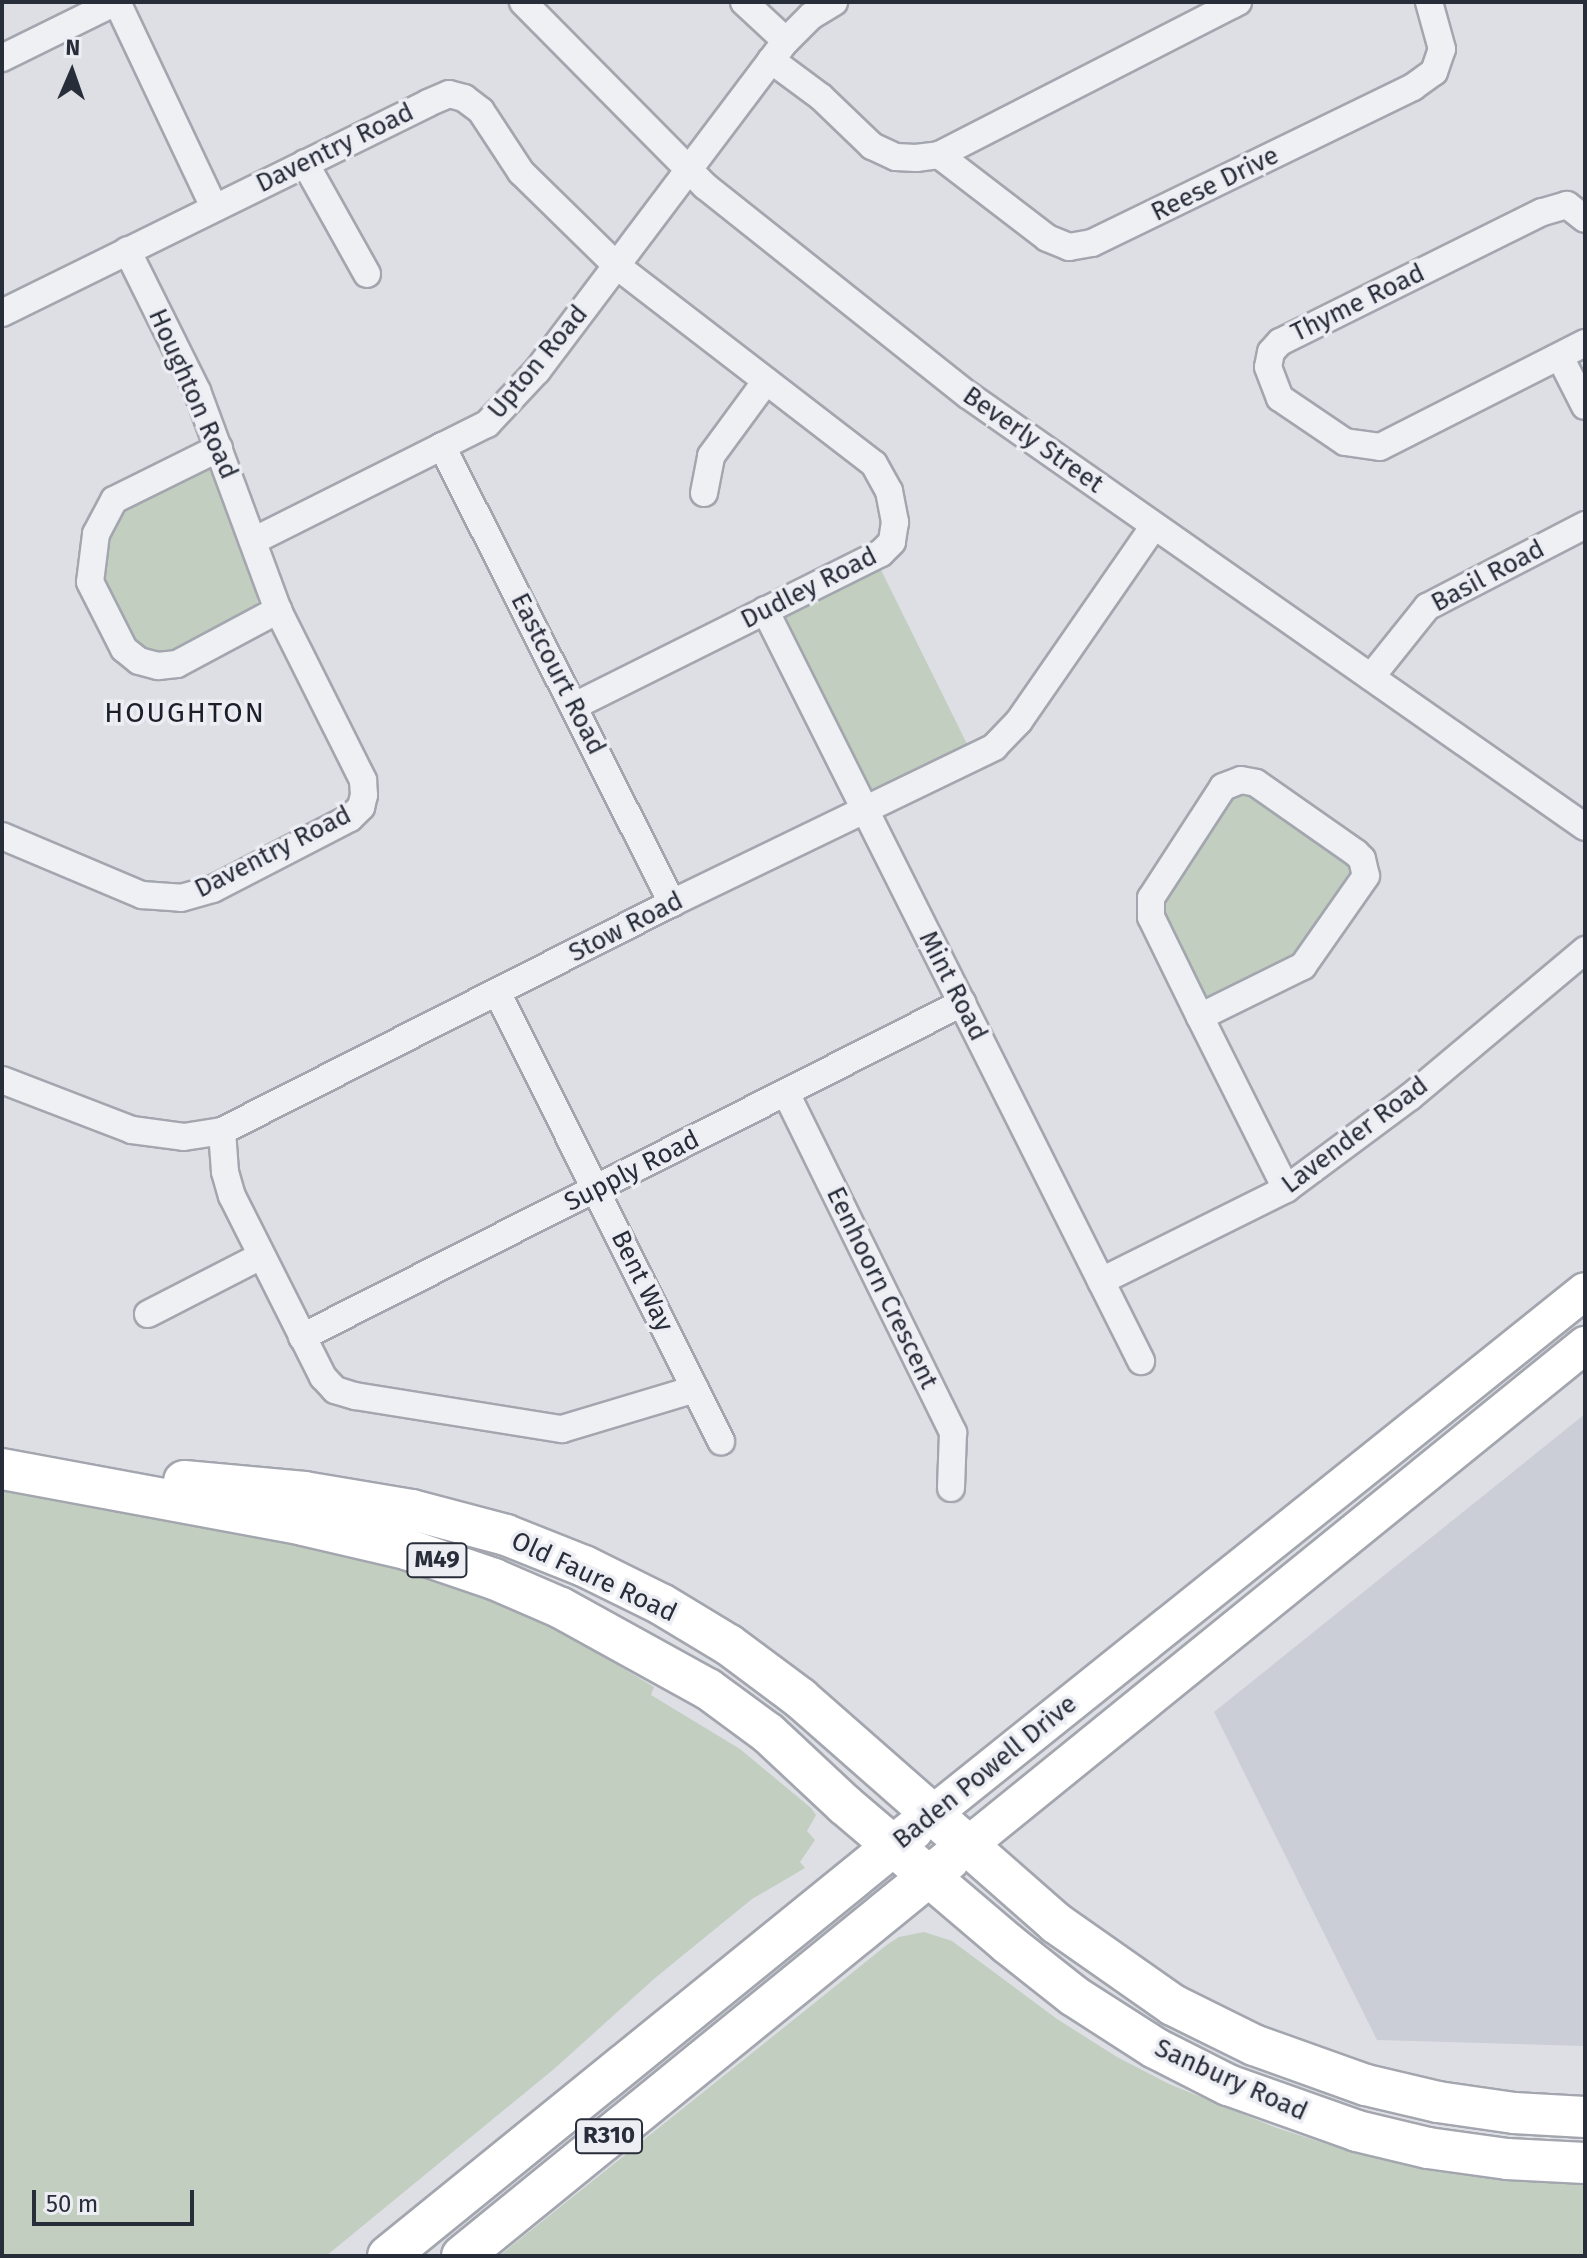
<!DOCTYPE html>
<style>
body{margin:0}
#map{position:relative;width:1587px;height:2258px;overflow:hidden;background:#dddfe5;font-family:"Fira Sans",sans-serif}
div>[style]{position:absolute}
.built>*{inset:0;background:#cbced6}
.green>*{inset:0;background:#c2cebf}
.roads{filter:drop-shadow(2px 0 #a3a6ae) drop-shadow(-2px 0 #a3a6ae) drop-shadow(0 2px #a3a6ae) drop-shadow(0 -2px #a3a6ae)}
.minor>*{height:26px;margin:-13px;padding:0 13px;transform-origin:13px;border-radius:13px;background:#eff0f4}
.secondary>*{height:36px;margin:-18px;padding:0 18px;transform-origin:18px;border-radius:18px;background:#fff}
.primary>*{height:40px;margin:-20px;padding:0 20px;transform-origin:20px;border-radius:20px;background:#fff}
span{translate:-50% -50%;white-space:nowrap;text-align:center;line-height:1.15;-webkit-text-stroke:7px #eceef3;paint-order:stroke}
.shield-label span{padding:2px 6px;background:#eceef3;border:2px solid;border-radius:6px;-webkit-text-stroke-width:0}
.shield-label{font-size:24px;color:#282d3a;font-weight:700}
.street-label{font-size:26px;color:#282d3a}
.neighbourhood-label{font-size:28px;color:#1a1f2a;letter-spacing:2px}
.frame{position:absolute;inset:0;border:4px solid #282d3a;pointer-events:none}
.north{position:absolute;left:32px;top:32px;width:80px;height:80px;-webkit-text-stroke:6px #eceef3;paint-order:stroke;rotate:2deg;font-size:22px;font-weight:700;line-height:32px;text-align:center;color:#282d3a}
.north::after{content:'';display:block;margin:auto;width:28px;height:36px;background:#282d3a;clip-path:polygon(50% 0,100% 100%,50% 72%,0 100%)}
.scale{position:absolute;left:32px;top:2190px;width:162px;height:36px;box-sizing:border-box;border:4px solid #282d3a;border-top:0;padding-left:10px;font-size:24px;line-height:28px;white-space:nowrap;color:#282d3a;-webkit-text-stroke:6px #eceef3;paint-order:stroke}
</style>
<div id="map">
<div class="built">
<i style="clip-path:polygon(1585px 1414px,1585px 2046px,1377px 2040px,1214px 1712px)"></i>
</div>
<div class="green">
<i style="clip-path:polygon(210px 467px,215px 470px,258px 590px,257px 607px,173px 657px,134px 648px,96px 569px,111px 515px)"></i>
<i style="clip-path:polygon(878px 564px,970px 750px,873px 791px,868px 789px,784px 624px,787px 612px)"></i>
<i style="clip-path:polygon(1247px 790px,1350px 861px,1355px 870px,1304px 952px,1213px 1000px,1201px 996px,1162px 920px,1159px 896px,1230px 795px)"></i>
<i style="clip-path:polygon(2px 1489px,337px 1550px,491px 1598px,547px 1622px,654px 1687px,651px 1695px,740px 1749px,811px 1808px,816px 1815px,807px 1831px,815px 1840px,800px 1862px,805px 1868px,752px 1899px,655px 1978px,554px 2069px,326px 2256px,2px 2256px)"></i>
<i style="clip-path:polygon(924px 1932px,952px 1941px,1057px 2019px,1117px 2057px,1169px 2084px,1277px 2128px,1333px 2146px,1438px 2170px,1490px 2178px,1585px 2182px,1585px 2256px,499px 2256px,888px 1944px,899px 1937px)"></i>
</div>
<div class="roads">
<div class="minor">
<i style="left:117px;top:2px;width:227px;rotate:64.7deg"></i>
<i style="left:523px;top:2px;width:259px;rotate:45.3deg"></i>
<i style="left:705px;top:186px;width:336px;rotate:38.5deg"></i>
<i style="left:968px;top:395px;width:753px;rotate:35deg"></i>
<i style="left:744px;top:2px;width:57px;rotate:42.9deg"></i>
<i style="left:2px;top:58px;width:127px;rotate:-26.2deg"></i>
<i style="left:771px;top:60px;width:62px;rotate:36.5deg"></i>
<i style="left:821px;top:97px;width:71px;rotate:43.9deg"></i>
<i style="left:872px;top:146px;width:26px;rotate:25deg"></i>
<i style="left:896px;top:157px;width:20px;rotate:3deg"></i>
<i style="left:916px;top:158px;width:23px;rotate:-7deg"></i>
<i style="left:939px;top:155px;width:336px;rotate:-27.1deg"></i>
<i style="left:939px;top:155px;width:136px;rotate:37.5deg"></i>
<i style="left:1047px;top:238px;width:24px;rotate:22deg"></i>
<i style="left:1069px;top:247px;width:23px;rotate:-10deg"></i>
<i style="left:1092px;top:243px;width:357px;rotate:-25.9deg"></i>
<i style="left:1413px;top:87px;width:26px;rotate:-36deg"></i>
<i style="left:1434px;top:72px;width:24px;rotate:-71deg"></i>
<i style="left:1442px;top:49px;width:49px;rotate:-105.5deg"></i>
<i style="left:305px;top:163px;width:127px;rotate:60.8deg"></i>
<i style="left:1585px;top:219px;width:23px;rotate:-142deg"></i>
<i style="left:1567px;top:205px;width:26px;rotate:164deg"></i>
<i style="left:1542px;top:212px;width:292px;rotate:153.6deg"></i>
<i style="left:1280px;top:342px;width:13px;rotate:132deg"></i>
<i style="left:1271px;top:352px;width:15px;rotate:101deg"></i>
<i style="left:1268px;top:367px;width:33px;rotate:69deg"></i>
<i style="left:1280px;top:398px;width:78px;rotate:34.1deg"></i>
<i style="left:1345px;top:442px;width:35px;rotate:8deg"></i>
<i style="left:1380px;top:447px;width:230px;rotate:-26.9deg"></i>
<i style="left:2px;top:313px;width:475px;rotate:-26.2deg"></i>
<i style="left:428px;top:103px;width:23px;rotate:-23deg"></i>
<i style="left:449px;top:94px;width:16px;rotate:15deg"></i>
<i style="left:464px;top:98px;width:21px;rotate:37deg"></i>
<i style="left:481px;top:111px;width:73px;rotate:56.7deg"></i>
<i style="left:521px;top:172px;width:134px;rotate:44.4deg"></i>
<i style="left:617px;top:266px;width:324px;rotate:37.6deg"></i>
<i style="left:874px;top:464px;width:31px;rotate:61deg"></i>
<i style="left:889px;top:491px;width:32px;rotate:79deg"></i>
<i style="left:895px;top:522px;width:20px;rotate:99deg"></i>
<i style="left:892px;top:542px;width:16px;rotate:135deg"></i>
<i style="left:881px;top:553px;width:343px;rotate:153.5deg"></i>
<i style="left:1560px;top:357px;width:55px;rotate:63deg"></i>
<i style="left:442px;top:446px;width:512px;rotate:63.28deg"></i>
<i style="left:219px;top:448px;width:117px;rotate:153.7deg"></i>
<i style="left:114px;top:500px;width:38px;rotate:118deg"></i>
<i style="left:96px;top:534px;width:48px;rotate:97.1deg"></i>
<i style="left:90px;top:582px;width:75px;rotate:63.1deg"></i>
<i style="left:124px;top:649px;width:19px;rotate:39deg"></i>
<i style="left:139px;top:661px;width:20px;rotate:15deg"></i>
<i style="left:158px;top:666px;width:19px;rotate:-6deg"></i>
<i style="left:177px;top:664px;width:115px;rotate:-28.1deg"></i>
<i style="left:704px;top:493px;width:38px;rotate:-79deg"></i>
<i style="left:711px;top:456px;width:93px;rotate:-53.7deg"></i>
<i style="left:253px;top:541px;width:262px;rotate:-26.6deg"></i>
<i style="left:487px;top:424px;width:73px;rotate:-46.7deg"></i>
<i style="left:537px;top:371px;width:413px;rotate:-53deg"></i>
<i style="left:786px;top:41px;width:35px;rotate:-45deg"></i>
<i style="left:811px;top:16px;width:27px;rotate:-31deg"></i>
<i style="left:765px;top:610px;width:840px;rotate:63.4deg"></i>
<i style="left:1371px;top:677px;width:90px;rotate:-51.3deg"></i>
<i style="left:1427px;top:607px;width:178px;rotate:-27.4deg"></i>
<i style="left:1241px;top:780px;width:15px;rotate:11deg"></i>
<i style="left:1256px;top:783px;width:122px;rotate:35deg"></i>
<i style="left:1356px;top:853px;width:8px;rotate:45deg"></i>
<i style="left:1362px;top:859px;width:17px;rotate:77deg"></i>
<i style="left:1366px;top:876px;width:110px;rotate:125deg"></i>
<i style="left:1303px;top:966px;width:115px;rotate:153.7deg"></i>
<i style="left:1200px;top:1017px;width:111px;rotate:-116.1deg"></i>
<i style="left:1151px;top:917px;width:19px;rotate:-90deg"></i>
<i style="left:1151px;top:898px;width:132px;rotate:-57deg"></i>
<i style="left:1223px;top:787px;width:19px;rotate:-21deg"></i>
<i style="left:2px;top:836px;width:152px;rotate:22.9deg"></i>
<i style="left:142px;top:895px;width:39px;rotate:4deg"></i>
<i style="left:181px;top:898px;width:33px;rotate:-16deg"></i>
<i style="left:213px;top:889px;width:154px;rotate:-27.4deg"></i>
<i style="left:350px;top:818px;width:16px;rotate:-45deg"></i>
<i style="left:361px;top:807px;width:12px;rotate:-76deg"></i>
<i style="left:364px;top:795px;width:15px;rotate:-94deg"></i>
<i style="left:363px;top:780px;width:190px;rotate:-116.6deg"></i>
<i style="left:278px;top:610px;width:233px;rotate:-110.3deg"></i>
<i style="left:197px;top:391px;width:157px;rotate:-116.4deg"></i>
<i style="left:498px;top:994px;width:500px;rotate:63.5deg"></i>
<i style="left:1200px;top:1017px;width:192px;rotate:63.4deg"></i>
<i style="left:2px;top:1080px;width:139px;rotate:21deg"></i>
<i style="left:132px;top:1130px;width:52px;rotate:7.7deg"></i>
<i style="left:184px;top:1137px;width:38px;rotate:-9deg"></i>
<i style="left:222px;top:1131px;width:504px;rotate:-26.87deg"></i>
<i style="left:672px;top:903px;width:358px;rotate:-25.8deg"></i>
<i style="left:994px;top:747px;width:36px;rotate:-46deg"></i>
<i style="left:1019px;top:721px;width:237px;rotate:-55.3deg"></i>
<i style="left:786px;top:1093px;width:379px;rotate:63.8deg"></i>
<i style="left:953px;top:1433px;width:55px;rotate:92.1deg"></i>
<i style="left:222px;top:1131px;width:41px;rotate:85.8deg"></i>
<i style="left:225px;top:1172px;width:25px;rotate:74deg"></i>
<i style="left:232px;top:1196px;width:203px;rotate:63.3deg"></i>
<i style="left:323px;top:1377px;width:18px;rotate:47deg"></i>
<i style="left:335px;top:1390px;width:21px;rotate:17deg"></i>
<i style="left:355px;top:1396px;width:210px;rotate:9.1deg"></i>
<i style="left:562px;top:1429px;width:139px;rotate:-16.7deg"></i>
<i style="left:1101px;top:1281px;width:207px;rotate:-26.4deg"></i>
<i style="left:1286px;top:1189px;width:154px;rotate:-36.6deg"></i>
<i style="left:1410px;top:1097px;width:229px;rotate:-40deg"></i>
<i style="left:148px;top:1314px;width:127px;rotate:-27.2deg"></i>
<i style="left:302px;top:1337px;width:740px;rotate:-26.84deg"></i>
</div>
<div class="secondary">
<i style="left:930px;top:1816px;width:839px;rotate:-38.71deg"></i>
<i style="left:967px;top:1846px;width:796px;rotate:-39.03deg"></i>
</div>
<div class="primary">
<i style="left:2px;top:1469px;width:306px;rotate:10.5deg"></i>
<i style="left:303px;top:1525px;width:106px;rotate:13.1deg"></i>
<i style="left:406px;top:1549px;width:93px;rotate:18.8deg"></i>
<i style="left:494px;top:1579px;width:73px;rotate:23.4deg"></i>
<i style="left:561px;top:1608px;width:168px;rotate:28.9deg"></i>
<i style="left:708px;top:1689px;width:74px;rotate:36.3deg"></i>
<i style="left:768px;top:1733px;width:105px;rotate:43.1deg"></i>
<i style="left:845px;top:1805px;width:213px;rotate:40.4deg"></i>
<i style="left:1007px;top:1943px;width:85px;rotate:38.3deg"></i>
<i style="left:1074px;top:1996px;width:96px;rotate:32.7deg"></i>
<i style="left:1155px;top:2048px;width:82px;rotate:26.9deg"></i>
<i style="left:1228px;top:2085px;width:137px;rotate:19.6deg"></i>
<i style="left:1357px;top:2131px;width:73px;rotate:13.5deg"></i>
<i style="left:1428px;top:2148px;width:80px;rotate:7.9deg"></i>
<i style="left:1507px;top:2159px;width:78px;rotate:2.9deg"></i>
<i style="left:184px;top:1481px;width:121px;rotate:5.2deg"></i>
<i style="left:304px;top:1492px;width:109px;rotate:9.5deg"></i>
<i style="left:412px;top:1510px;width:97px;rotate:14.9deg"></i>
<i style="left:506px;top:1535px;width:84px;rotate:21.7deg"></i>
<i style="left:584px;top:1566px;width:86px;rotate:26.3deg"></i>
<i style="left:661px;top:1604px;width:79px;rotate:31.1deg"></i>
<i style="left:729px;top:1645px;width:89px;rotate:36.7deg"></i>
<i style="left:800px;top:1698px;width:341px;rotate:41.3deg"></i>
<i style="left:1056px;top:1923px;width:143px;rotate:35deg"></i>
<i style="left:1173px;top:2005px;width:90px;rotate:26.3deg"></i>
<i style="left:1254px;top:2045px;width:119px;rotate:19.7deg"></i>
<i style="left:1366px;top:2085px;width:74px;rotate:13.3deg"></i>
<i style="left:1438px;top:2102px;width:77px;rotate:8.2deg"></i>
<i style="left:1514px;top:2113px;width:71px;rotate:3.2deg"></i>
<i style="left:388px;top:2256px;width:676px;rotate:-39.06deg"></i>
<i style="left:462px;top:2256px;width:628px;rotate:-39.12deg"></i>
</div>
</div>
<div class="shield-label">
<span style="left:437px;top:1560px">M49</span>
<span style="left:609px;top:2136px">R310</span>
</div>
<div class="street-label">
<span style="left:335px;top:148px;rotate:-26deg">Daventry Road</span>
<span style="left:1215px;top:184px;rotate:-26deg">Reese Drive</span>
<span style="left:1358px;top:303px;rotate:-26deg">Thyme Road</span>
<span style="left:538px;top:362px;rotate:-50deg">Upton Road</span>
<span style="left:193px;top:394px;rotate:66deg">Houghton Road</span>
<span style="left:1033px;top:440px;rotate:35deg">Beverly Street</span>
<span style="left:1488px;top:576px;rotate:-28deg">Basil Road</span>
<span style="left:809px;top:588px;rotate:-27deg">Dudley Road</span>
<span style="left:558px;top:674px;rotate:63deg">Eastcourt Road</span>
<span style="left:273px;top:852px;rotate:-27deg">Daventry Road</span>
<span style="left:626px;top:927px;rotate:-27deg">Stow Road</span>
<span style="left:953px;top:986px;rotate:63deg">Mint Road</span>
<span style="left:1355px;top:1135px;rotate:-37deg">Lavender Road</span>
<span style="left:632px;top:1171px;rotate:-27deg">Supply Road</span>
<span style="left:642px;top:1281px;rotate:64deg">Bent Way</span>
<span style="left:882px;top:1288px;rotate:64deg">Eenhoorn Crescent</span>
<span style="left:594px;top:1577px;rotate:25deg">Old Faure Road</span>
<span style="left:985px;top:1772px;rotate:-39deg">Baden Powell Drive</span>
<span style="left:1231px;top:2080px;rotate:24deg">Sanbury Road</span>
</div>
<div class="neighbourhood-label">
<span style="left:185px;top:713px">HOUGHTON</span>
</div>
<div class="frame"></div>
<div class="north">N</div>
<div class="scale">50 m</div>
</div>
